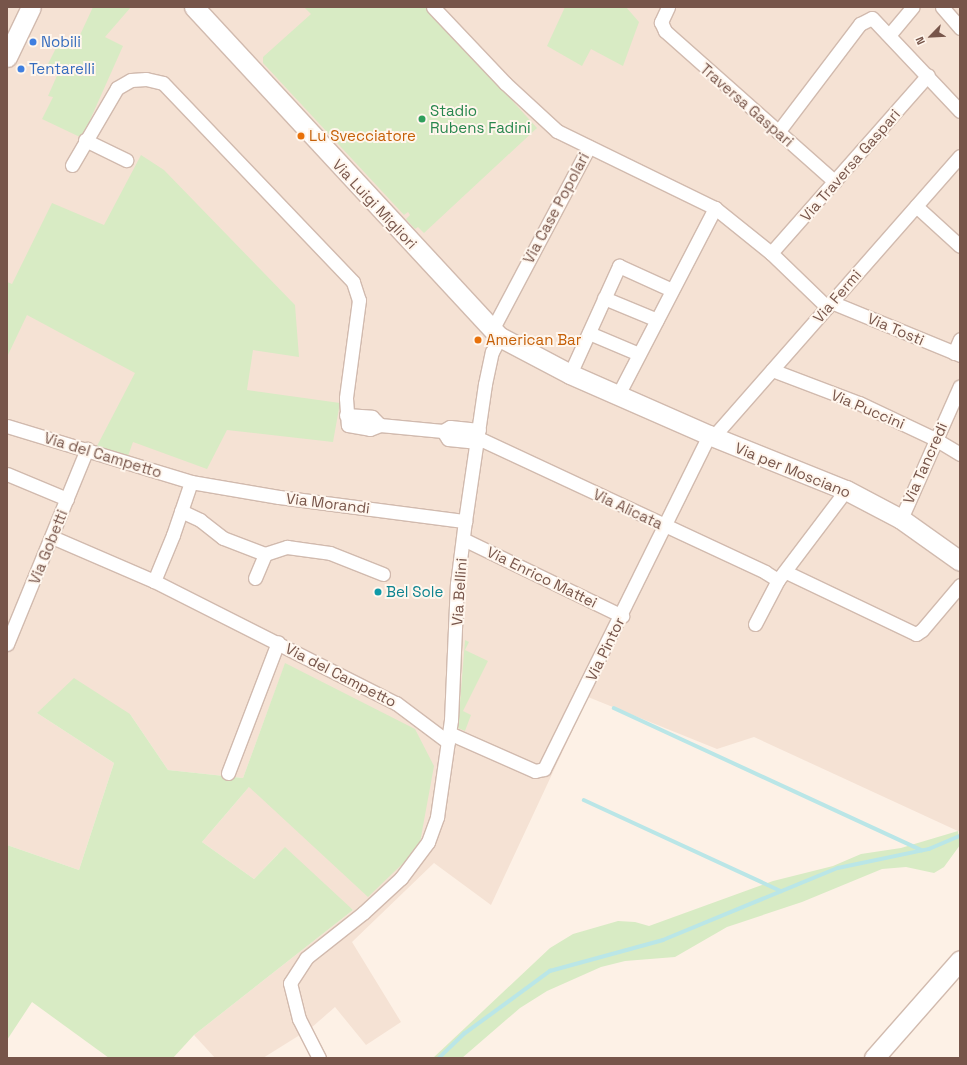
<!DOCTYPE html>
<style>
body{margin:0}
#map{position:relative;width:967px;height:1065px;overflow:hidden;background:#fdf1e6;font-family:"Space Grotesk",sans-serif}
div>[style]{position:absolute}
.residential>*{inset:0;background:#f5e2d4}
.green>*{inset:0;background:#d8ebc4}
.stream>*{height:3.5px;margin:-1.75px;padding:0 1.75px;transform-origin:1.75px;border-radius:1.75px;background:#bae6e7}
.roads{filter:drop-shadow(1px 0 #d1baae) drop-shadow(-1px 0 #d1baae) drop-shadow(0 1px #d1baae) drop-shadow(0 -1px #d1baae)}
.street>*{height:13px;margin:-6.5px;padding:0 6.5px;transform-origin:6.5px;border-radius:6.5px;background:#fff}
.secondary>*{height:19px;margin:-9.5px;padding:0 9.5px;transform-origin:9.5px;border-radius:9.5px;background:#fff}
.dots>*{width:11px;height:11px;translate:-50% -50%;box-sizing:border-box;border:2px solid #fff6ed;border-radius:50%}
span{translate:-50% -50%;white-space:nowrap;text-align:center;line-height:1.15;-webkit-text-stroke:4px #fff6ed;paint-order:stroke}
.shop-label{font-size:15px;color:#366cbe}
.left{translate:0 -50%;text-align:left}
.street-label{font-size:15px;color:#77554a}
.leisure-label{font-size:15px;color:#27864d}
.food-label{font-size:15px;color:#c56008}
.culture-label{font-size:15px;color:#0d838f}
.frame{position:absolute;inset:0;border:8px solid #77554a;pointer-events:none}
.north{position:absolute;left:911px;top:16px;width:40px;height:40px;-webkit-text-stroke:3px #fff6ed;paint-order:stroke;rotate:246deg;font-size:11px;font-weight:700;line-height:16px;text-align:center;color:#77554a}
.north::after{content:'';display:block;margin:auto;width:14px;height:18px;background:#77554a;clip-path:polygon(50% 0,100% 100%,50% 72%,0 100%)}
</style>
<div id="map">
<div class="residential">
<i style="clip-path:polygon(7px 7px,960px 7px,960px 832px,754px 737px,717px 749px,588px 697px,491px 905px,434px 863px,352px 942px,401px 1022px,366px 1045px,335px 1007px,311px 1028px,263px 1058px,215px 1058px,194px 1035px,353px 910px,278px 854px,254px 879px,202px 842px,249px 787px,285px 664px,243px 778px,168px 770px,130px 714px,37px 713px,114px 763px,79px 870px,7px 845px)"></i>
</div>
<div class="green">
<i style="clip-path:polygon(93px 7px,131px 7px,105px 37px,123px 46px,82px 138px,42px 119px,53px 97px,48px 96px,59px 71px,48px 64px,59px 42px,73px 50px)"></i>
<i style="clip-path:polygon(304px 7px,427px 7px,537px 128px,424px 233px,418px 227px,415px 229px,406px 219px,410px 215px,408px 212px,404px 215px,263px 63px,263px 57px,311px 14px)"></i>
<i style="clip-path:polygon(565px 7px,626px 7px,639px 22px,623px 66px,591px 49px,582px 66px,547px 46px)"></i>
<i style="clip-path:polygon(141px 155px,164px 170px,295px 305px,299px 357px,253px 350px,247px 390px,340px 403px,333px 442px,227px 430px,207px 469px,133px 442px,128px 456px,97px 446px,135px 373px,27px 315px,7px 357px,7px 282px,12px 284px,52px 203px,104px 225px)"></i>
<i style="clip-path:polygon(465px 640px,469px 642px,465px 650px,488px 661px,463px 711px,471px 715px,465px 731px,458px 728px)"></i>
<i style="clip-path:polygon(285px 663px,415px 729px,434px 766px,419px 848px,368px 897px,249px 787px,202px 842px,254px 879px,285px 847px,353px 910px,194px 1035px,173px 1058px,109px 1058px,32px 1002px,7px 1040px,7px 845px,79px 870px,114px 763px,37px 713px,74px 678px,130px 714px,168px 770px,243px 778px)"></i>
<i style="clip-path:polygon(958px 831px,960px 845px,944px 867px,934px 873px,906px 867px,882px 869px,802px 902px,727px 927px,675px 957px,625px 961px,601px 967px,547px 991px,520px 1008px,462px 1058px,433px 1058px,550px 948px,573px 934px,618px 921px,635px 922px,649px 926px,773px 881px,833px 866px,861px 854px,901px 848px)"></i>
</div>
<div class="stream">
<i style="left:614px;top:708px;width:339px;rotate:24.8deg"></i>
<i style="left:584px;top:800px;width:217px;rotate:24.8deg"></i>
<i style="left:439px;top:1058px;width:35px;rotate:-44deg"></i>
<i style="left:464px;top:1034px;width:107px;rotate:-36.2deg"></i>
<i style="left:550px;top:971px;width:117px;rotate:-15.3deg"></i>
<i style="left:663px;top:940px;width:189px;rotate:-22.4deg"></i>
<i style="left:838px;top:868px;width:93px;rotate:-11.8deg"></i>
<i style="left:929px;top:849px;width:34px;rotate:-23deg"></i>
</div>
<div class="roads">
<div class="street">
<i style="left:433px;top:7px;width:105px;rotate:46.5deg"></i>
<i style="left:505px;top:83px;width:71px;rotate:42.7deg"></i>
<i style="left:557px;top:131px;width:176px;rotate:26deg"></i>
<i style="left:715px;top:208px;width:72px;rotate:38.8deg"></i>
<i style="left:771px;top:253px;width:78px;rotate:44deg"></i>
<i style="left:668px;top:7px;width:17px;rotate:115deg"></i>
<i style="left:661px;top:22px;width:10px;rotate:66deg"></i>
<i style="left:665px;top:31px;width:227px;rotate:41.6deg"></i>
<i style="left:942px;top:7px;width:28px;rotate:49deg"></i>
<i style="left:890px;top:34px;width:35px;rotate:-50deg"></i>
<i style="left:778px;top:132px;width:136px;rotate:-52.8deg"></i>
<i style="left:860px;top:24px;width:13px;rotate:-27deg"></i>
<i style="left:872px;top:18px;width:128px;rotate:46.6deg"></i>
<i style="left:85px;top:140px;width:46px;rotate:26deg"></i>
<i style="left:72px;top:165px;width:89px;rotate:-59.7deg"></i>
<i style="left:117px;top:88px;width:16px;rotate:-30deg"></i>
<i style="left:131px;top:80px;width:15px;rotate:-4deg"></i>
<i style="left:146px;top:79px;width:17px;rotate:13deg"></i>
<i style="left:163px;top:83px;width:275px;rotate:46.3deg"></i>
<i style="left:353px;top:282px;width:19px;rotate:72deg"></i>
<i style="left:359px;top:300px;width:99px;rotate:97.6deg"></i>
<i style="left:346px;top:398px;width:27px;rotate:86deg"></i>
<i style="left:348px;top:425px;width:22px;rotate:10deg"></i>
<i style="left:370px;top:429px;width:11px;rotate:-22deg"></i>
<i style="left:380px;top:425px;width:63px;rotate:5.4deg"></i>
<i style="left:916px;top:206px;width:59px;rotate:42.3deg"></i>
<i style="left:771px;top:253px;width:237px;rotate:-48.6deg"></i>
<i style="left:604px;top:298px;width:57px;rotate:22.5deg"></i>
<i style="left:831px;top:302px;width:139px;rotate:22.3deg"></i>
<i style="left:492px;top:330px;width:207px;rotate:-62.1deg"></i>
<i style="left:589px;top:333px;width:54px;rotate:22.8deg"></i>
<i style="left:954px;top:353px;width:15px;rotate:-67deg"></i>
<i style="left:772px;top:370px;width:93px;rotate:20.8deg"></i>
<i style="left:859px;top:403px;width:84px;rotate:25.3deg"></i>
<i style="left:935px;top:439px;width:29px;rotate:31deg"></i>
<i style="left:570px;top:374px;width:119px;rotate:-65.6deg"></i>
<i style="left:619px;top:266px;width:58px;rotate:24.4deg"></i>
<i style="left:618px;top:395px;width:211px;rotate:-62.6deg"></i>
<i style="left:346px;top:415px;width:26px;rotate:4deg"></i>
<i style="left:372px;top:417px;width:11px;rotate:45deg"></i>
<i style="left:7px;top:426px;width:192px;rotate:16.9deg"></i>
<i style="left:191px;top:482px;width:56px;rotate:108.8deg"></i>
<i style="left:173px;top:535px;width:50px;rotate:112.4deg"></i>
<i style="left:154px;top:581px;width:271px;rotate:26.8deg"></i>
<i style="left:396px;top:703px;width:65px;rotate:36.9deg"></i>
<i style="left:443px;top:431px;width:9px;rotate:58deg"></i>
<i style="left:448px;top:439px;width:30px;rotate:6deg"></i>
<i style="left:443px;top:431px;width:8px;rotate:-30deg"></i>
<i style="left:450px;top:427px;width:29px;rotate:6deg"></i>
<i style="left:713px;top:437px;width:374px;rotate:-48.7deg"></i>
<i style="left:478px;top:438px;width:317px;rotate:25deg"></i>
<i style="left:765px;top:572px;width:15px;rotate:32deg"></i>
<i style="left:7px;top:474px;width:65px;rotate:22.6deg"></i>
<i style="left:191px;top:482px;width:89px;rotate:9.7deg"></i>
<i style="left:279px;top:497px;width:188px;rotate:7.4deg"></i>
<i style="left:181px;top:511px;width:21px;rotate:25deg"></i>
<i style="left:200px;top:520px;width:29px;rotate:38deg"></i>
<i style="left:223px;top:538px;width:45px;rotate:20.9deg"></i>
<i style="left:901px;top:519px;width:145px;rotate:-66.1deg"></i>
<i style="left:52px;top:537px;width:111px;rotate:23.3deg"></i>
<i style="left:463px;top:539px;width:177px;rotate:25.8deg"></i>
<i style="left:786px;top:572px;width:144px;rotate:25.5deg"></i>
<i style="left:916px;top:634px;width:7px;rotate:-34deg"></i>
<i style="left:922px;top:630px;width:59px;rotate:-49.8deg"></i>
<i style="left:255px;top:578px;width:26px;rotate:-67deg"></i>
<i style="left:265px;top:554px;width:23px;rotate:-18deg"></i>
<i style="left:287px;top:547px;width:43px;rotate:7.9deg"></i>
<i style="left:330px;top:553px;width:57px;rotate:21.6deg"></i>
<i style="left:755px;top:624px;width:50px;rotate:-62.4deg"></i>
<i style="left:778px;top:580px;width:113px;rotate:-52.9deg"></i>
<i style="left:7px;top:644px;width:211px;rotate:-67.7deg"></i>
<i style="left:449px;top:733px;width:94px;rotate:23.8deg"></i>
<i style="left:535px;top:771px;width:9px;rotate:-13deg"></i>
<i style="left:544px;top:769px;width:373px;rotate:-63.7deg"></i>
<i style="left:228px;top:773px;width:140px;rotate:-69.1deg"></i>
<i style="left:319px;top:1058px;width:44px;rotate:-117.1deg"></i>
<i style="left:299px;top:1019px;width:37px;rotate:-104deg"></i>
<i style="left:290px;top:983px;width:30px;rotate:-57deg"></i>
<i style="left:306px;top:958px;width:73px;rotate:-38.3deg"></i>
<i style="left:363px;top:913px;width:52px;rotate:-42.6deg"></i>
<i style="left:401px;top:878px;width:45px;rotate:-53.1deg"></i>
<i style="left:428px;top:842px;width:27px;rotate:-70deg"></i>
<i style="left:437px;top:817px;width:98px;rotate:-81.8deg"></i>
<i style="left:451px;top:720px;width:136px;rotate:-87.5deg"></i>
<i style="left:457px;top:584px;width:64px;rotate:-82.8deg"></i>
<i style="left:465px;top:521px;width:138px;rotate:-81.7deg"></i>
<i style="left:485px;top:384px;width:33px;rotate:-78deg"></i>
<i style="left:492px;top:352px;width:17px;rotate:-62deg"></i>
</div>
<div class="secondary">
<i style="left:194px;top:7px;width:450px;rotate:47.2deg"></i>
<i style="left:500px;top:337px;width:79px;rotate:27.9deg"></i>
<i style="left:570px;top:374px;width:152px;rotate:23.7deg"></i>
<i style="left:709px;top:435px;width:148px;rotate:21.9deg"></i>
<i style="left:846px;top:490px;width:62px;rotate:27.8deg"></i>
<i style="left:901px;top:519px;width:72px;rotate:35.4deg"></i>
<i style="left:7px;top:57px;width:55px;rotate:-64.4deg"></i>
<i style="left:874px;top:1058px;width:130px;rotate:-48.7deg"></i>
</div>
</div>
<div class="dots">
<i style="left:33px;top:42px;background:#3f7fe0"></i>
<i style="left:21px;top:69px;background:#3f7fe0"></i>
<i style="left:422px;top:119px;background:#2e9e5b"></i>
<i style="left:301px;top:136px;background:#e8710a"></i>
<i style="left:478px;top:340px;background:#e8710a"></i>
<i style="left:378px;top:592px;background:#0f9aa8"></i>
</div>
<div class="shop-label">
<span class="left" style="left:41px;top:42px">Nobili</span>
<span class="left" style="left:29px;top:69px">Tentarelli</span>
</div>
<div class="street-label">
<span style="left:747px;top:105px;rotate:41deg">Traversa Gaspari</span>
<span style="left:850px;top:165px;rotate:-49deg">Via Traversa Gaspari</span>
<span style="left:375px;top:204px;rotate:47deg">Via Luigi Migliori</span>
<span style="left:556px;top:208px;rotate:-62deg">Via Case Popolari</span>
<span style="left:837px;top:296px;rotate:-49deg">Via Fermi</span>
<span style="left:896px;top:329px;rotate:23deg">Via Tosti</span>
<span style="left:868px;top:409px;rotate:23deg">Via Puccini</span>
<span style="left:103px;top:455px;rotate:17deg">Via del Campetto</span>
<span style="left:925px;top:463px;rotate:-66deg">Via Tancredi</span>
<span style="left:793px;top:470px;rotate:22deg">Via per Mosciano</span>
<span style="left:328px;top:503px;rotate:7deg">Via Morandi</span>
<span style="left:628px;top:509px;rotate:25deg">Via Alicata</span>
<span style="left:48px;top:547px;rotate:-68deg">Via Gobetti</span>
<span style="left:542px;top:577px;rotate:26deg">Via Enrico Mattei</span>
<span style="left:459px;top:592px;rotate:-86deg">Via Bellini</span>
<span style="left:605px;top:649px;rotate:-64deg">Via Pintor</span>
<span style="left:341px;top:675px;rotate:27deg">Via del Campetto</span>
</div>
<div class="leisure-label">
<span class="left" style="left:430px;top:119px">Stadio<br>Rubens Fadini</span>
</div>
<div class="food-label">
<span class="left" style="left:309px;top:136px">Lu Svecciatore</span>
<span class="left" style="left:486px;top:340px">American Bar</span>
</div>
<div class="culture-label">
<span class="left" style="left:386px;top:592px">Bel Sole</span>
</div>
<div class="frame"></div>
<div class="north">N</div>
</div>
